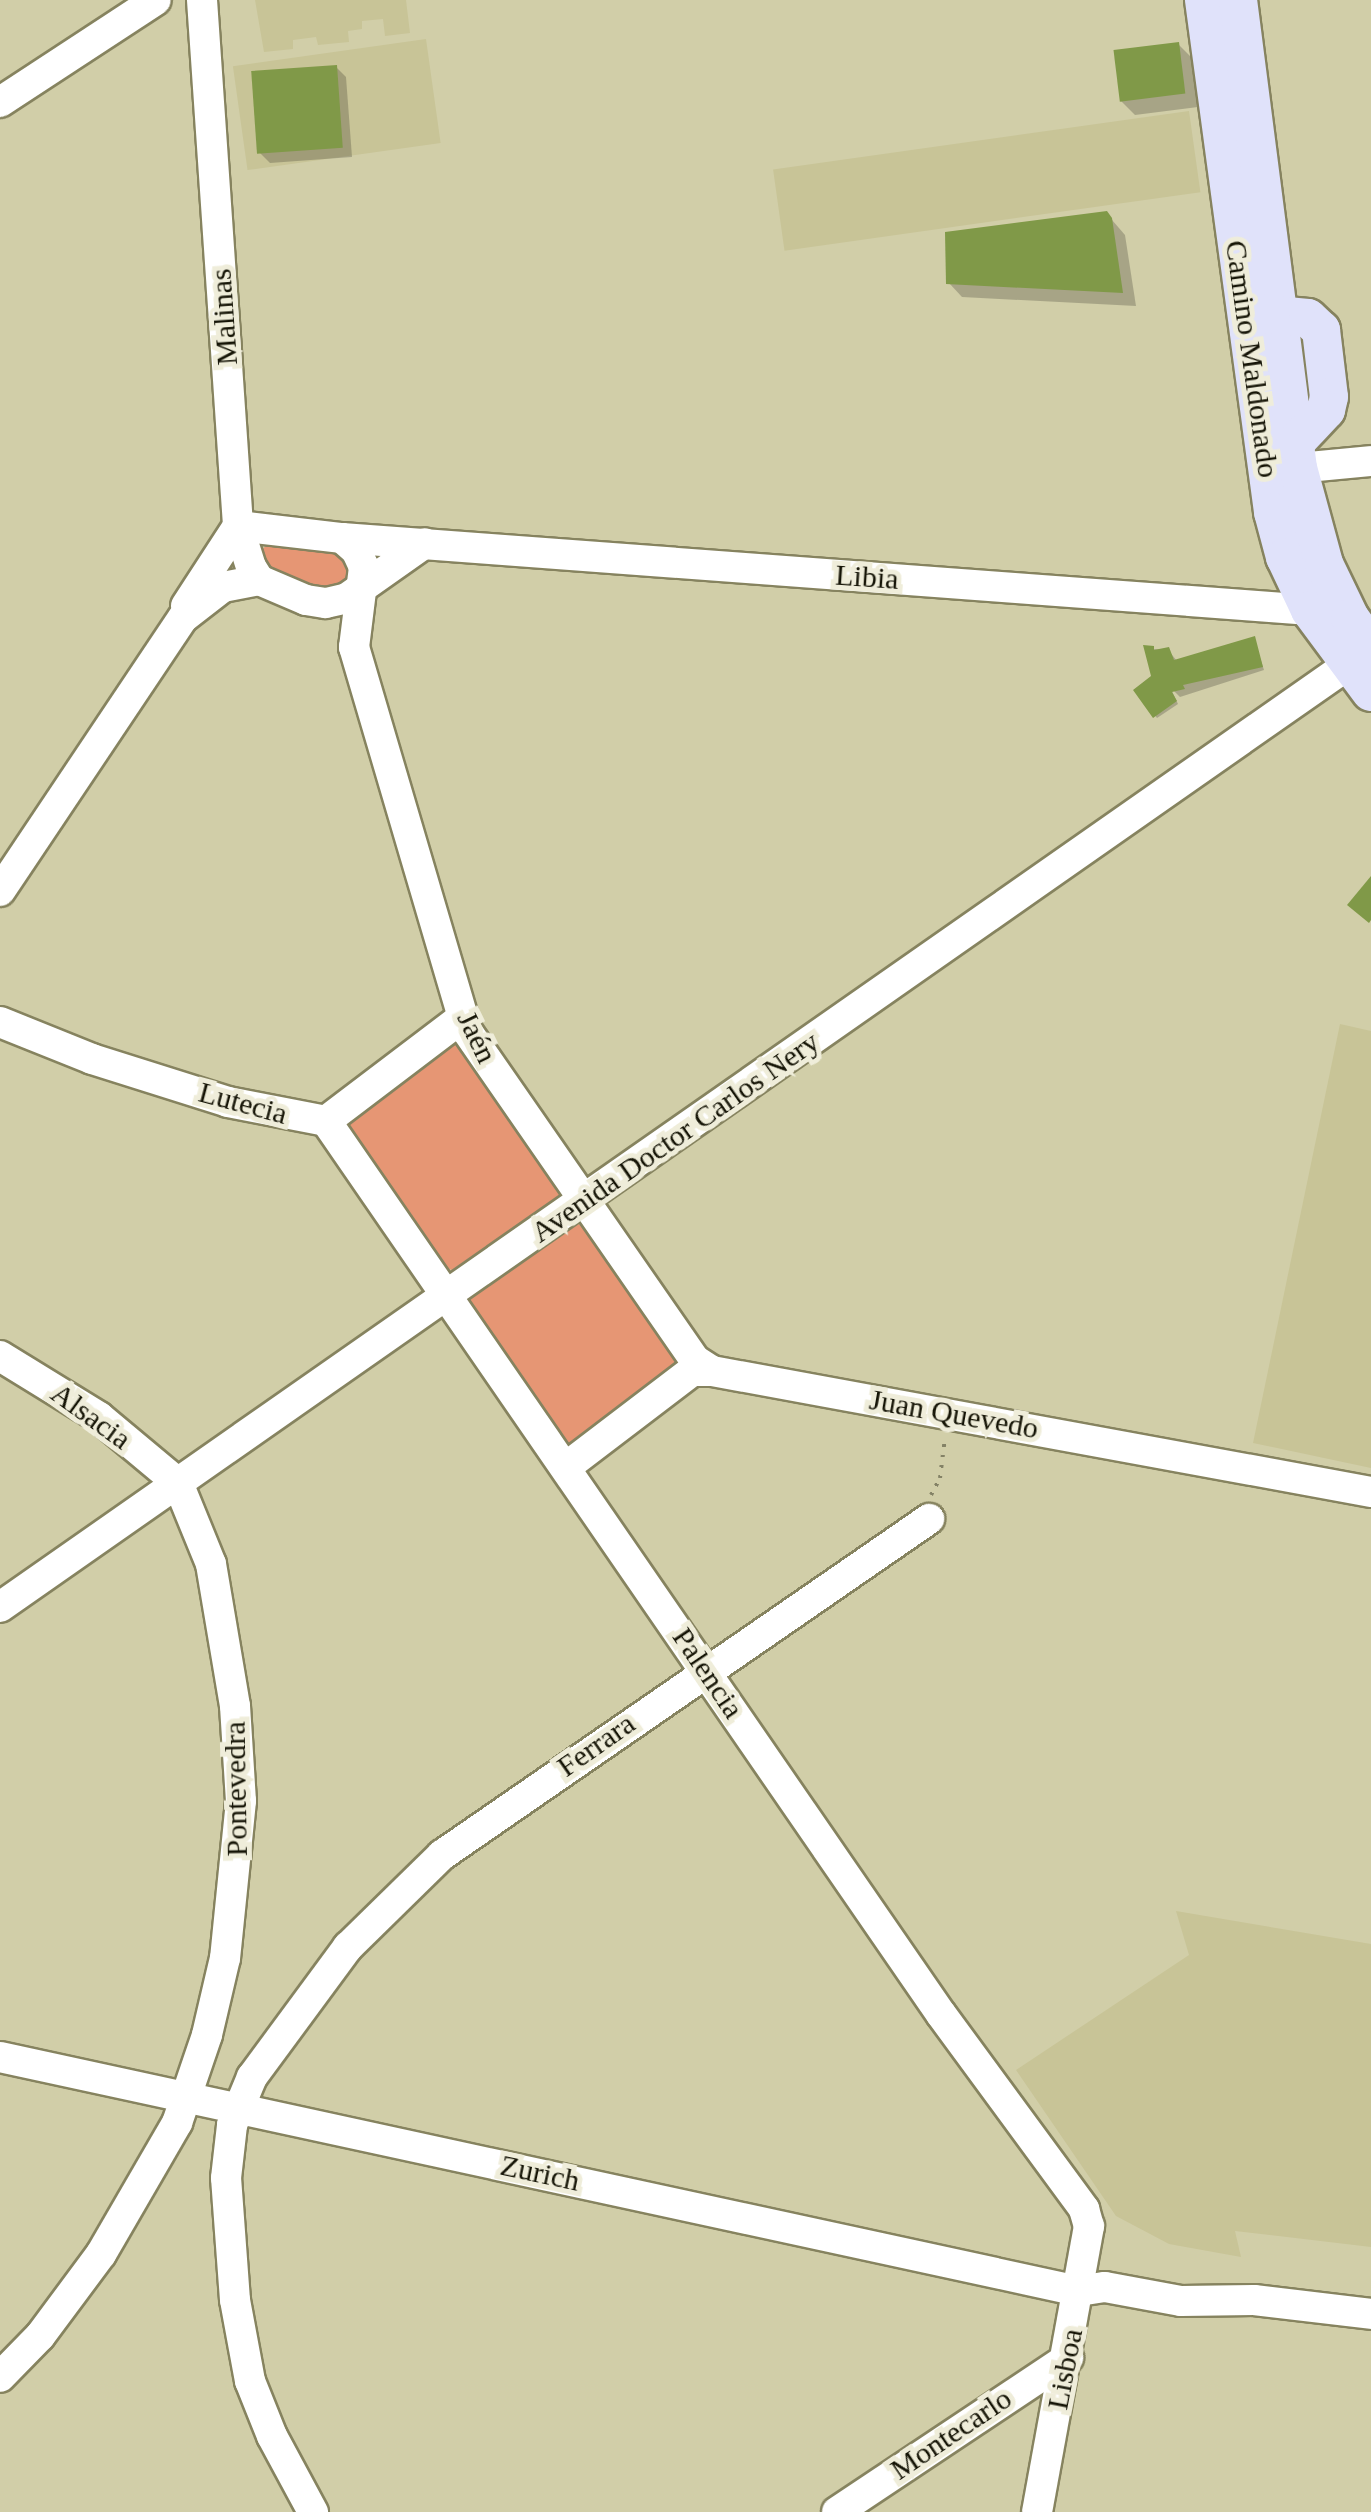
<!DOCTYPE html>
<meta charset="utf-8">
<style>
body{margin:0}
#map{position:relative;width:1371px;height:2512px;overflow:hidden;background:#d1cea8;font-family:Georgia,serif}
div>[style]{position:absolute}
.built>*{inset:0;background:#c8c497;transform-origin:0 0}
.green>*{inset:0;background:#e69674}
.shadow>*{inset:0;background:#0003}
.building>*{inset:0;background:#809948;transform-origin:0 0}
.path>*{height:4px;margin-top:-2px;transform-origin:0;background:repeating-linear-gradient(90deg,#848266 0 2.5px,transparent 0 10.5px)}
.roads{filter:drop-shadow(2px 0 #86835f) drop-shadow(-2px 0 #86835f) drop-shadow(0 2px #86835f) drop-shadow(0 -2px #86835f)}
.minor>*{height:30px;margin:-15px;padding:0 15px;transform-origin:15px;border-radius:15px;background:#fff}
.major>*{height:38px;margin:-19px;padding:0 19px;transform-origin:19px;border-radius:19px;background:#e0e2fa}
span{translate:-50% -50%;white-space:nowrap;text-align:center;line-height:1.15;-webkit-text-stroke:10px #efedda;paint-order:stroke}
.street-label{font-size:30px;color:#151406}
</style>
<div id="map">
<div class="built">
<i style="clip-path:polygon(255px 0,406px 0,410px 33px,385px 36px,383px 19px,362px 21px,362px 29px,348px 31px,349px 42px,318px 45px,316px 37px,293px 40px,293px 49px,264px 52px)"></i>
<i style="left:426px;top:39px;width:105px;height:195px;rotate:82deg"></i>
<i style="left:1189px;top:111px;width:82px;height:420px;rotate:82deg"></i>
<i style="clip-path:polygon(1340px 1024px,1371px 1031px,1371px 1468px,1253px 1443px)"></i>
<i style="clip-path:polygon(1176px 1911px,1371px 1944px,1371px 2247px,1235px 2231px,1241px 2257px,1169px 2244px,1116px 2216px,1016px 2070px,1189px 1955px)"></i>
</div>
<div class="green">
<i style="clip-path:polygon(266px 546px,336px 552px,360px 575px,331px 592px,266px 573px,260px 551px)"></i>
<i style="clip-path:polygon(451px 1042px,458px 1044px,565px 1190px,560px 1200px,462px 1270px,452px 1270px,444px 1267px,349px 1135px,348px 1124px,351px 1114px)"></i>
<i style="clip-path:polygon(578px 1224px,585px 1227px,681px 1365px,566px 1448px,466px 1299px)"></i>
</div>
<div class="shadow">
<i style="clip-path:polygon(1178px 44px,1192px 58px,1198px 107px,1135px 115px,1121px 101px)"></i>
<i style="clip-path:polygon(336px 67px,346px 77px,352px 157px,270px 163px,260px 153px)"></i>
<i style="clip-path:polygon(1106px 213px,1125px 235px,1136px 306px,962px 297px,949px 283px)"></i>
<i style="clip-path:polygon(1254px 639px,1264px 670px,1180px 697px,1170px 687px,1178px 704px,1157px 718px,1136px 691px,1154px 677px,1153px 649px,1168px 650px,1177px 661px)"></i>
</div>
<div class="building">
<i style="left:1179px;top:42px;width:52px;height:66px;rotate:83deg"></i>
<i style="left:337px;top:65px;width:83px;height:86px;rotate:86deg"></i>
<i style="clip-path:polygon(1107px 211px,1112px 218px,1123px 293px,946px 284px,945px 232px)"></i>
<i style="clip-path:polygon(1255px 636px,1263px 667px,1183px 685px,1185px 689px,1172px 692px,1177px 701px,1153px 718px,1133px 690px,1151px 676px,1143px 645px,1154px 646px,1154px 650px,1169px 647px,1174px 660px)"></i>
<i style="clip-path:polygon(1371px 876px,1371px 920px,1369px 923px,1347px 905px)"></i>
</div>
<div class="path">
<i style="left:931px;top:1495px;width:19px;rotate:-62deg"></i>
<i style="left:940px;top:1478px;width:40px;rotate:-82.9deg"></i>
</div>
<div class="roads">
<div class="minor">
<i style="left:202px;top:0;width:527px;rotate:86.08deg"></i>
<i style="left:238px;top:526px;width:43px;rotate:72.4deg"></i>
<i style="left:251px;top:567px;width:15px;rotate:58deg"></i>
<i style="left:259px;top:580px;width:51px;rotate:23.1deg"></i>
<i style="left:306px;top:600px;width:20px;rotate:9deg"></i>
<i style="left:326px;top:603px;width:22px;rotate:-13deg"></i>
<i style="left:347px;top:598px;width:95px;rotate:-35.2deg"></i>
<i style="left:0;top:102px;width:186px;rotate:-33.2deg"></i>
<i style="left:1298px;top:468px;width:73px;rotate:-5.5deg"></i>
<i style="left:238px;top:526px;width:105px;rotate:6.6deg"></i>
<i style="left:342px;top:538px;width:971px;rotate:4.25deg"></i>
<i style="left:342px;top:538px;width:18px;rotate:41deg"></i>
<i style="left:356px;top:550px;width:19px;rotate:65deg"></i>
<i style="left:364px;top:567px;width:81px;rotate:97.1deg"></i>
<i style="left:354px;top:647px;width:400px;rotate:73.6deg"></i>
<i style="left:467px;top:1031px;width:400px;rotate:55.3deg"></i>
<i style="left:695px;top:1360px;width:20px;rotate:33deg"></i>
<i style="left:186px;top:606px;width:95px;rotate:-57deg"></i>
<i style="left:0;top:891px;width:329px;rotate:-56.2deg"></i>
<i style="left:183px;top:618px;width:51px;rotate:-37.8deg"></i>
<i style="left:223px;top:587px;width:37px;rotate:-11deg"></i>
<i style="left:0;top:1022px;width:99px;rotate:21.9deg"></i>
<i style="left:92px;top:1059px;width:143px;rotate:17.5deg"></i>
<i style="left:228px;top:1102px;width:100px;rotate:11deg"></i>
<i style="left:326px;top:1121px;width:172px;rotate:-37.2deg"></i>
<i style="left:326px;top:1121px;width:1084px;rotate:55.45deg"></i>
<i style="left:941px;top:2014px;width:242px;rotate:53.7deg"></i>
<i style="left:1084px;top:2209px;width:18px;rotate:74deg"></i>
<i style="left:1089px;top:2226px;width:291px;rotate:100.3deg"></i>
<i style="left:0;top:1356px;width:116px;rotate:31.6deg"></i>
<i style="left:99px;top:1417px;width:103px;rotate:39.9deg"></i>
<i style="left:178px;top:1483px;width:87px;rotate:67.8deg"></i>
<i style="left:211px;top:1564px;width:144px;rotate:80.4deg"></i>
<i style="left:235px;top:1706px;width:95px;rotate:86.4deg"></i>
<i style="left:241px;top:1801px;width:158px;rotate:95.8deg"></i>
<i style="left:225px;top:1958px;width:79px;rotate:103.2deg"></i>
<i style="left:207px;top:2035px;width:93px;rotate:108.8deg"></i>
<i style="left:177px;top:2123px;width:151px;rotate:120.1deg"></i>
<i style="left:101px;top:2254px;width:102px;rotate:126.6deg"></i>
<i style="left:40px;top:2336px;width:57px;rotate:134.3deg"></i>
<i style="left:566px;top:1467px;width:158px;rotate:-37.3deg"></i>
<i style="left:692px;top:1371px;width:20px"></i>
<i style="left:712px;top:1371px;width:670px;rotate:10.4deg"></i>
<i style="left:0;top:1607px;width:1645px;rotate:-34.95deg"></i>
<i style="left:0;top:2057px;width:1104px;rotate:12.24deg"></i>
<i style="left:1079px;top:2291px;width:26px;rotate:-9deg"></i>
<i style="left:1105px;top:2287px;width:77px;rotate:10.4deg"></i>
<i style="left:1181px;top:2301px;width:73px;rotate:-0.8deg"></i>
<i style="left:1254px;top:2300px;width:118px;rotate:6.8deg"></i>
<i style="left:313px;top:2512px;width:86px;rotate:-118.3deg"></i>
<i style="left:272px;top:2436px;width:59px;rotate:-111.8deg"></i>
<i style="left:250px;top:2381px;width:82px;rotate:-100.5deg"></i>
<i style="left:235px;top:2300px;width:122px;rotate:-94.2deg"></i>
<i style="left:226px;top:2178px;width:53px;rotate:-83.5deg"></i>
<i style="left:232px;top:2125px;width:52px;rotate:-67.4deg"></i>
<i style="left:252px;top:2077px;width:162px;rotate:-53.6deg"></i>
<i style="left:348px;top:1947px;width:132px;rotate:-44.4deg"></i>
<i style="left:442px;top:1855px;width:592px;rotate:-34.6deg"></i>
<i style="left:837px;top:2512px;width:278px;rotate:-33.7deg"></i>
</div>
<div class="major">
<i style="left:1204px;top:0;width:517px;rotate:82.32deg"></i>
<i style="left:1273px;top:512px;width:47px;rotate:75.1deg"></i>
<i style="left:1285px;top:557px;width:59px;rotate:64.7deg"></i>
<i style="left:1310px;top:610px;width:102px;rotate:53.4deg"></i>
<i style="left:1238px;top:0;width:472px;rotate:82.7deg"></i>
<i style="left:1298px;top:468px;width:99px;rotate:74.8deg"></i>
<i style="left:1324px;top:564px;width:60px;rotate:64.3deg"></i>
<i style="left:1350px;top:618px;width:36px;rotate:54deg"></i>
<i style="left:1255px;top:313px;width:53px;rotate:5.4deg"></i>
<i style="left:1308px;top:318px;width:18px;rotate:43deg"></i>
<i style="left:1321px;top:330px;width:67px;rotate:83.2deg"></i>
<i style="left:1329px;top:397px;width:13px;rotate:103deg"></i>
<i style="left:1326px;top:410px;width:45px;rotate:133.2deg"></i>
</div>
</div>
<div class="street-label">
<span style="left:224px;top:317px;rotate:-94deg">Malinas</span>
<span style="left:1252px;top:359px;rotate:82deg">Camino Maldonado</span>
<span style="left:867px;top:577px;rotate:4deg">Libia</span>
<span style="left:477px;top:1037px;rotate:64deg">Jaén</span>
<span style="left:243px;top:1103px;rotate:15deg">Lutecia</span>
<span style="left:675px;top:1137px;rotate:-35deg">Avenida Doctor Carlos Nery</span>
<span style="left:954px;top:1414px;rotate:10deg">Juan Quevedo</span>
<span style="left:91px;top:1416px;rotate:36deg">Alsacia</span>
<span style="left:708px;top:1673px;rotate:56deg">Palencia</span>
<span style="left:596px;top:1745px;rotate:-35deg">Ferrara</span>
<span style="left:236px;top:1789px;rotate:-91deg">Pontevedra</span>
<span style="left:540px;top:2173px;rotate:12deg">Zurich</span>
<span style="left:1065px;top:2369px;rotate:-79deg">Lisboa</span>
<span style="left:951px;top:2434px;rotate:-34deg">Montecarlo</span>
</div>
</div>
